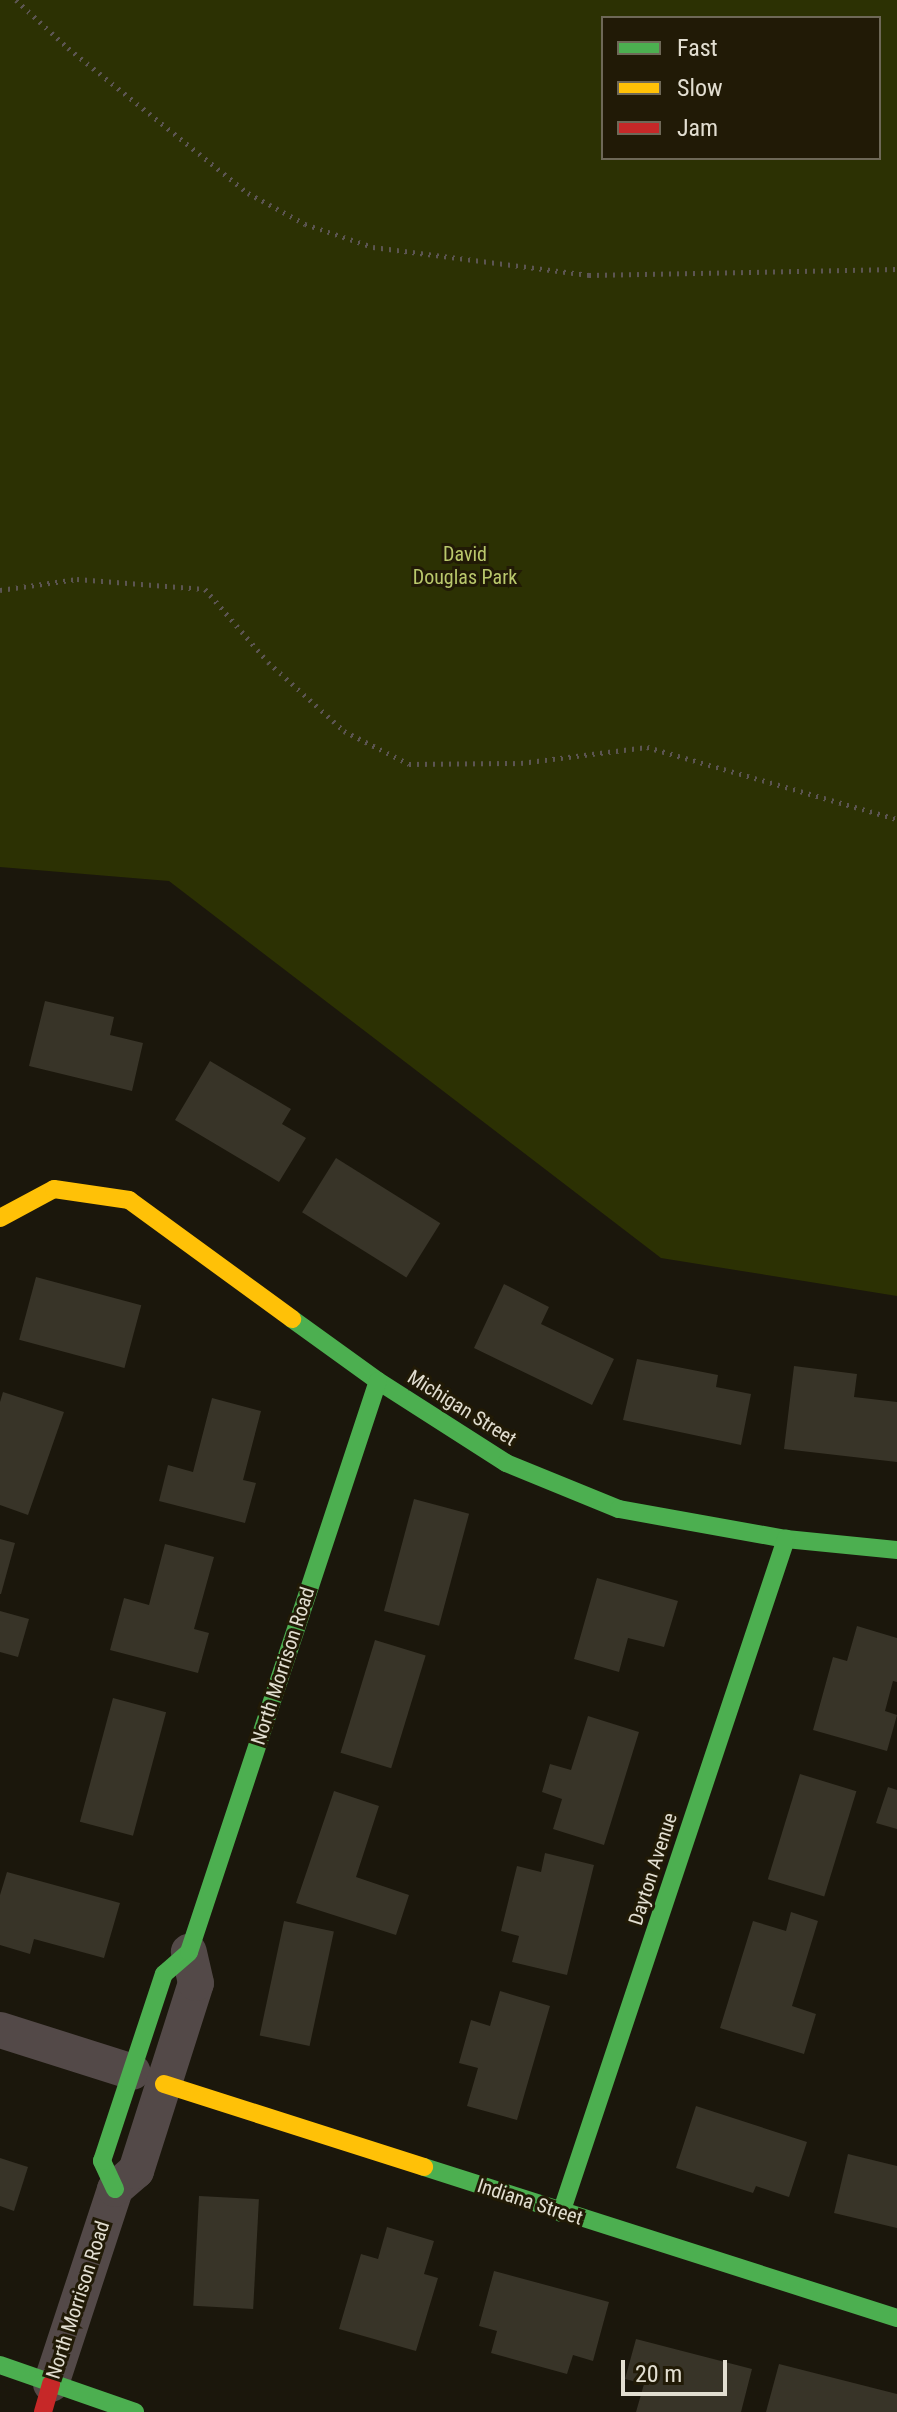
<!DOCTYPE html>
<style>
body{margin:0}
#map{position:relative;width:897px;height:2412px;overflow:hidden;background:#1b170c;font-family:"Roboto Condensed",sans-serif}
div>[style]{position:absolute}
.green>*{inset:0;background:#2c3103}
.building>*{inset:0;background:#383428;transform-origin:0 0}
.path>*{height:5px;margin-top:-2.5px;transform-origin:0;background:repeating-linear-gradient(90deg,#5c5552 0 2px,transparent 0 8px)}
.street>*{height:36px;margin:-18px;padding:0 18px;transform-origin:18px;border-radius:18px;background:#534948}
.fast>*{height:18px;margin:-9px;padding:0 9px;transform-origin:9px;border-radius:9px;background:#4caf50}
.slow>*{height:18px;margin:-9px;padding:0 9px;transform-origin:9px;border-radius:9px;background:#ffc107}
.jam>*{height:18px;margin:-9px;padding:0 9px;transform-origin:9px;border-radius:9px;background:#c62828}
span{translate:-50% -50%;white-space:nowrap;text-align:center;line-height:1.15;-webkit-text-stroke:6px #211a06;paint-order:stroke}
.park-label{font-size:20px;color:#bac86c}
.street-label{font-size:20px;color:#e2ded1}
.legend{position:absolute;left:601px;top:16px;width:280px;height:144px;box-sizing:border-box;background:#211a06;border:2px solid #6e6857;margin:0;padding:10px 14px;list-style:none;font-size:24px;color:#e2ded1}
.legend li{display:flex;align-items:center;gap:16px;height:40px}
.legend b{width:40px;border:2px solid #6e6857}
.scale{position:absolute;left:621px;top:2360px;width:106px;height:36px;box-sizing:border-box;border:4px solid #e2ded1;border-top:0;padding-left:10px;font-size:24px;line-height:28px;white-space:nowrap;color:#e2ded1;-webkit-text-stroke:6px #211a06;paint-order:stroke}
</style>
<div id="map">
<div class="green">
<i style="clip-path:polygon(evenodd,0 0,897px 0,897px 1296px,661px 1258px,169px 881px,0 867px,0 0,603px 18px,879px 18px,879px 158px,603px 158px,603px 18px)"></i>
</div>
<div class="building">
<i style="clip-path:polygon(45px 1001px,114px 1017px,110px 1035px,143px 1043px,132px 1091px,29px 1066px)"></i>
<i style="clip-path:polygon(210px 1061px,291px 1109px,282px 1124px,306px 1138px,279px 1182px,175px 1120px)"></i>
<i style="left:336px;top:1158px;width:123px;height:64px;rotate:32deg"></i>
<i style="left:36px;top:1277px;width:109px;height:65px;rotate:15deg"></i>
<i style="clip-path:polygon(504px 1284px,549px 1307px,541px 1324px,614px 1359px,592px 1405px,474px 1348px)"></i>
<i style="clip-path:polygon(637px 1359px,718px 1375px,716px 1387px,751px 1394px,741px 1445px,623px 1420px)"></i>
<i style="clip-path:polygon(794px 1366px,857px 1374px,854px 1397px,897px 1402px,897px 1462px,784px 1449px)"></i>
<i style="clip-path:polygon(3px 1392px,64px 1412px,28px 1515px,0 1505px,0 1402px)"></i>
<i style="clip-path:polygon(212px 1398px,261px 1411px,243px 1480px,256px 1483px,245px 1523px,159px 1501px,168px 1465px,193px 1472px)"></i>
<i style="left:414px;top:1499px;width:57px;height:116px;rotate:15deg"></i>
<i style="clip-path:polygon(0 1539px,15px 1543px,1px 1594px,0 1594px)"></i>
<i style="clip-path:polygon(165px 1544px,214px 1557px,194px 1629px,209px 1633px,198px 1673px,110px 1650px,124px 1598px,149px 1605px)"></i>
<i style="clip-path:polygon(597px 1578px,678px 1601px,664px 1647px,628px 1638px,619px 1672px,574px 1659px)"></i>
<i style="clip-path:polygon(0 1611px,29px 1619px,18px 1657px,0 1652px)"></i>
<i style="clip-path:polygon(857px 1626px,897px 1638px,897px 1682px,893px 1681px,885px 1711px,897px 1715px,887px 1751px,813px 1730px,833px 1657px,847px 1661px)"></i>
<i style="left:375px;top:1640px;width:53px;height:118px;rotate:17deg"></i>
<i style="left:113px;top:1698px;width:55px;height:128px;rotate:15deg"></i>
<i style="clip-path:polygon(588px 1716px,639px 1732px,604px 1845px,553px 1829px,562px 1799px,542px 1792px,550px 1764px,571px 1770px)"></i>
<i style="left:800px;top:1774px;width:59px;height:110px;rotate:17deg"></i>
<i style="clip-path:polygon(888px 1787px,897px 1790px,897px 1829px,876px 1823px)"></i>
<i style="clip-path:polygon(334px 1791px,379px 1806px,356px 1877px,409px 1895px,396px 1935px,296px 1903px)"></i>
<i style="clip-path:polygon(545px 1853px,594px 1865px,567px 1975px,512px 1962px,519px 1936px,501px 1931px,517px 1866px,541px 1872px)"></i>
<i style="clip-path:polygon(7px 1872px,120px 1903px,104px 1958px,34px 1939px,30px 1954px,0 1945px,0 1895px)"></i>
<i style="clip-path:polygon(791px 1912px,818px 1921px,792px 2006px,816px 2014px,804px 2054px,720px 2028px,753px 1921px,786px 1931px)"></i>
<i style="left:284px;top:1921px;width:51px;height:117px;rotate:12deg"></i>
<i style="clip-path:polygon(500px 1991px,550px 2006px,517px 2120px,467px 2106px,478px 2068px,459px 2063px,471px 2020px,490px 2026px)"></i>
<i style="clip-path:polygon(696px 2106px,807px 2142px,789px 2197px,756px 2186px,753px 2193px,676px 2168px)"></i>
<i style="clip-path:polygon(848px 2154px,897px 2166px,897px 2228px,834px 2213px)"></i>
<i style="clip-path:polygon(0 2158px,28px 2167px,14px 2211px,0 2206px)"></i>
<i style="left:199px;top:2196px;width:60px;height:110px;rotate:3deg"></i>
<i style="clip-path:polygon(387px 2227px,434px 2241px,424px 2274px,438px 2278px,416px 2351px,339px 2329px,361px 2254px,378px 2259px)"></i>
<i style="clip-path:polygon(494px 2271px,609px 2302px,593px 2361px,573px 2355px,567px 2374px,491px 2353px,497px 2331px,479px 2326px)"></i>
<i style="clip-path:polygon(636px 2339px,752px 2369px,741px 2412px,636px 2412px,644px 2384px,625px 2379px)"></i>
<i style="clip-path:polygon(779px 2364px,897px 2394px,897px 2412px,766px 2412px)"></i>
</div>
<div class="path">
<i style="left:16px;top:0;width:71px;rotate:42.7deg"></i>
<i style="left:68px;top:48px;width:231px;rotate:38.9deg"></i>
<i style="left:248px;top:193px;width:65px;rotate:28.5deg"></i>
<i style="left:305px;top:224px;width:72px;rotate:18.7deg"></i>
<i style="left:373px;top:247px;width:218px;rotate:7.4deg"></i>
<i style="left:589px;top:275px;width:308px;rotate:-1.1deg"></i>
<i style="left:0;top:590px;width:78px;rotate:-8.1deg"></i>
<i style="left:77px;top:579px;width:128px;rotate:4.5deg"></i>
<i style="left:205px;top:589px;width:96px;rotate:49.2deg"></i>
<i style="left:268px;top:662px;width:103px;rotate:42.2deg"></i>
<i style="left:344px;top:731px;width:73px;rotate:26.9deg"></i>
<i style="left:409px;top:764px;width:112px;rotate:-0.5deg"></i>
<i style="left:521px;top:763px;width:127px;rotate:-7.2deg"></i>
<i style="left:647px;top:747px;width:260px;rotate:16.1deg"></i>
</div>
<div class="street">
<i style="left:0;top:2030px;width:139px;rotate:17.5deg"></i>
<i style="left:51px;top:2384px;width:205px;rotate:-71.8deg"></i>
<i style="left:115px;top:2189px;width:28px;rotate:-41deg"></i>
<i style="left:136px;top:2171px;width:197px;rotate:-72.3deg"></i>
<i style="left:196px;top:1983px;width:32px;rotate:-103deg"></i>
</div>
<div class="fast">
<i style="left:292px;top:1319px;width:106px;rotate:35.8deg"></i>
<i style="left:378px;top:1381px;width:152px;rotate:32.6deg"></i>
<i style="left:506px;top:1463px;width:122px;rotate:22.2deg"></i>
<i style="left:619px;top:1509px;width:170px;rotate:10.2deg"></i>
<i style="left:786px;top:1539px;width:112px;rotate:5.7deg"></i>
<i style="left:424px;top:2167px;width:497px;rotate:17.7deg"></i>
<i style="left:115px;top:2189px;width:31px;rotate:-115deg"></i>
<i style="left:102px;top:2161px;width:197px;rotate:-71.7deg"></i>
<i style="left:164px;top:1974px;width:33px;rotate:-41deg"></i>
<i style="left:189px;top:1952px;width:601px;rotate:-71.69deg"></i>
<i style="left:561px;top:2213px;width:711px;rotate:-71.54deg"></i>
<i style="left:0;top:2365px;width:143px;rotate:19.2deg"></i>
</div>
<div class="slow">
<i style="left:0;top:1218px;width:61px;rotate:-28.2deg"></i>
<i style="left:54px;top:1189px;width:76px;rotate:8.3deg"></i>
<i style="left:129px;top:1200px;width:202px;rotate:36.1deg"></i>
<i style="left:164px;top:2084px;width:273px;rotate:17.7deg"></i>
</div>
<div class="jam">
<i style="left:43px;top:2412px;width:29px;rotate:-74deg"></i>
</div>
<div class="park-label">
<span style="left:465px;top:566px">David<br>Douglas Park</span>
</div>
<div class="street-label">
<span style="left:462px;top:1408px;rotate:32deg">Michigan Street</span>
<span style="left:283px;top:1666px;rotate:-72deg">North Morrison Road</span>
<span style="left:653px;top:1869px;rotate:-72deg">Dayton Avenue</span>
<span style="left:530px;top:2202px;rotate:18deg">Indiana Street</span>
<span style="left:78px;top:2300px;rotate:-72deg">North Morrison Road</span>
</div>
<ul class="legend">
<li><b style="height:10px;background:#4caf50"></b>Fast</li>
<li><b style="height:10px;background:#ffc107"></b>Slow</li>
<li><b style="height:10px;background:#c62828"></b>Jam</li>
</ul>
<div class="scale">20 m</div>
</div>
